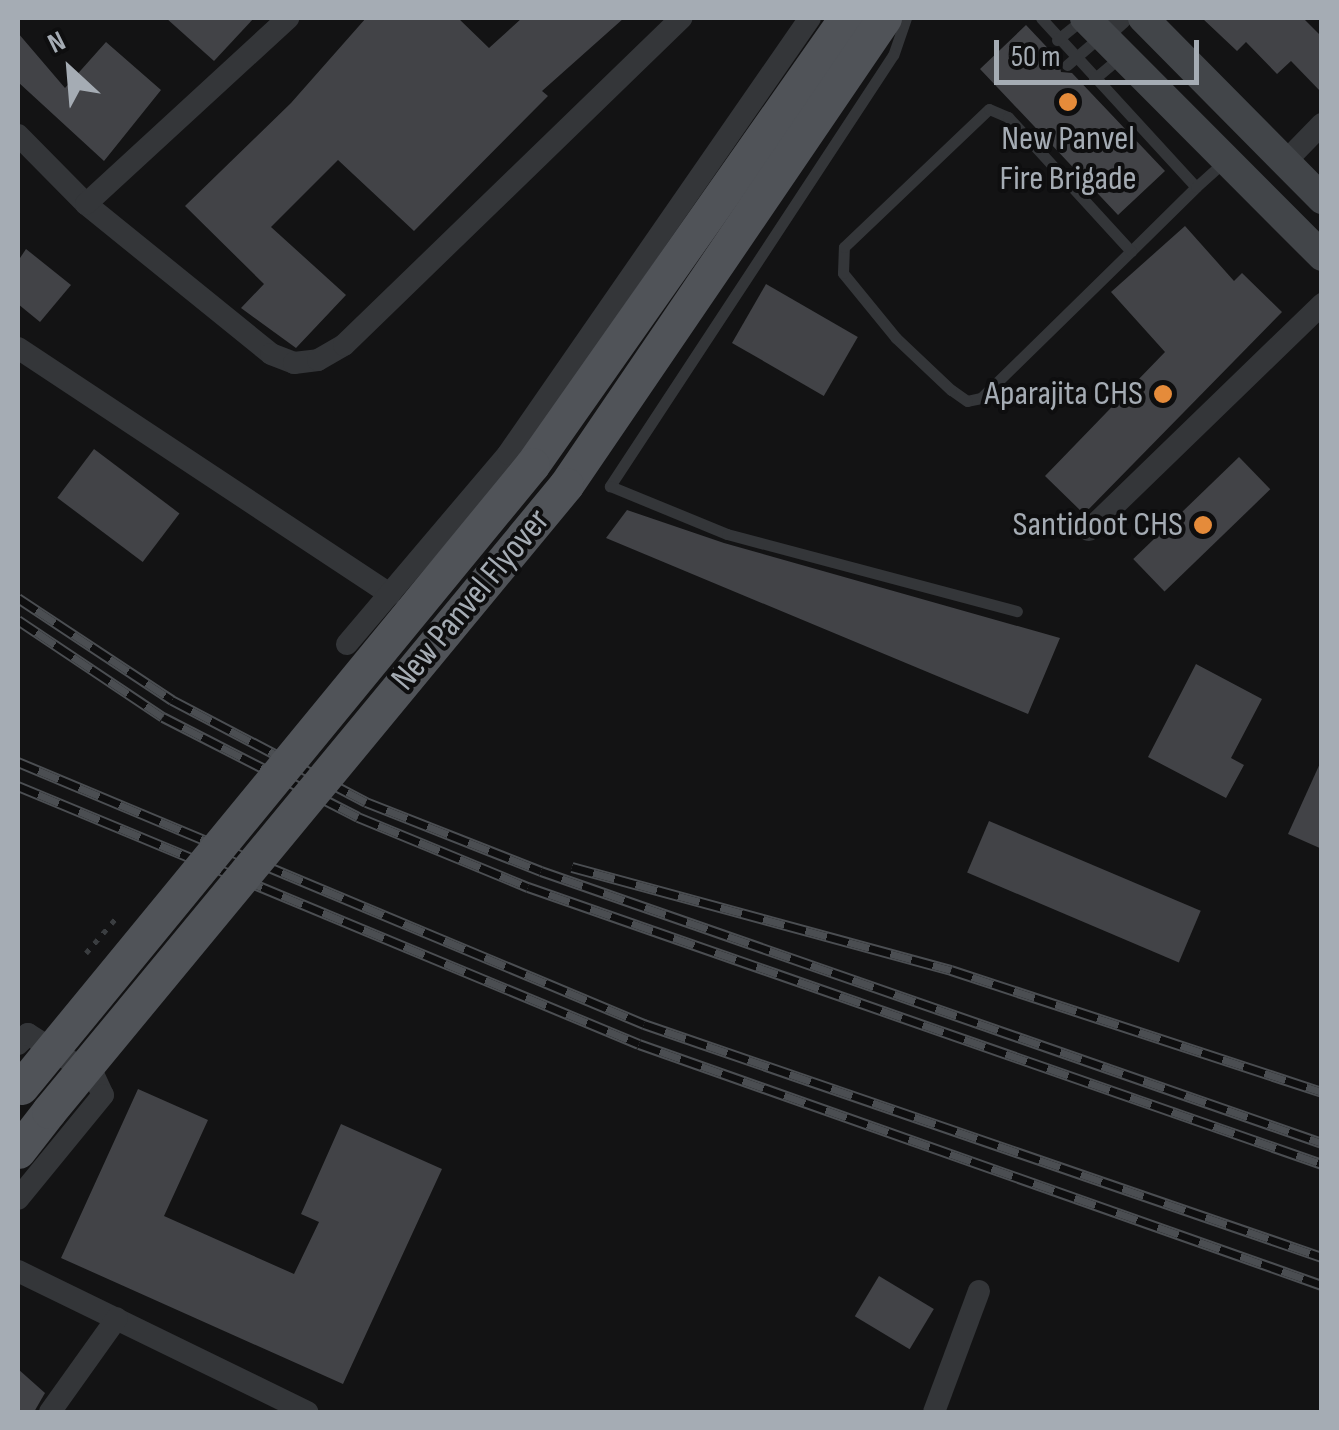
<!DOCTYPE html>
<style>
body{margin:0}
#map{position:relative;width:1339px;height:1430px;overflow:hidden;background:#131314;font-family:"Sofia Sans Condensed",sans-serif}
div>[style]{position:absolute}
.building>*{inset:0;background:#424347;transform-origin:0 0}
.path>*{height:5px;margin-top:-2.5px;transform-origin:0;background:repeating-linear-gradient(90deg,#3a3d40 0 5px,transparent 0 13px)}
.lane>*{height:11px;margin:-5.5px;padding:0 5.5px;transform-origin:5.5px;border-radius:5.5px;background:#343639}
.street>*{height:22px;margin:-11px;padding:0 11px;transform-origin:11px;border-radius:11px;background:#343639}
.secondary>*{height:30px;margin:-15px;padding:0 15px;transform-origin:15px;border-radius:15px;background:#424549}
.primary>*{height:35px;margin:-17.5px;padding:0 17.5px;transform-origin:17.5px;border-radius:17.5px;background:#505358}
.rail>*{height:11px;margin-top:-5.5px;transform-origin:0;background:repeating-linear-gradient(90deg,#0e0e0f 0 22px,#4b4e52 0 44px);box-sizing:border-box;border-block:2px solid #4b4e52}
.primary-bridge>*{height:35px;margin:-17.5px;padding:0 17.5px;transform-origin:17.5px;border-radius:17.5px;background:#505358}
.dots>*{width:28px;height:28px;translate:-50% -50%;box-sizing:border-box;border:5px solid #0e0e0f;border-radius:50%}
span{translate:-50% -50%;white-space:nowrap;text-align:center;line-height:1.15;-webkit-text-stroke:8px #0e0e0f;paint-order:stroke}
.poi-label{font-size:35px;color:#a5acb4}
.right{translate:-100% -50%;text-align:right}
.street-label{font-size:35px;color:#a5acb4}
.frame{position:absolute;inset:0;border:20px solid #a5acb4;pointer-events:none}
.north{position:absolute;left:20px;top:20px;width:100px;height:100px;-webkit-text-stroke:8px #0e0e0f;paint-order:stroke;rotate:334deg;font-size:28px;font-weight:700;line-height:40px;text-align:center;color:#a5acb4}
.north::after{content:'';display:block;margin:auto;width:35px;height:45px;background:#a5acb4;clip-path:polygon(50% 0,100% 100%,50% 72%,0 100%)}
.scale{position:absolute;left:994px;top:40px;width:205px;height:45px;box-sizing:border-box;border:5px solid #a5acb4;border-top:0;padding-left:12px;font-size:30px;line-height:35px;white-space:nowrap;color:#a5acb4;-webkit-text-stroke:8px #0e0e0f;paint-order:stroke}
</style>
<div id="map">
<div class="building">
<i style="clip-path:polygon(166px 18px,254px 18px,214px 61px)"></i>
<i style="clip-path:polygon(366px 18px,458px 18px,489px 48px,522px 18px,624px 18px,542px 91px,548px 96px,414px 231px,338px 160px,271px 227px,346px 295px,296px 348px,241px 308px,264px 284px,185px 206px,291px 103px)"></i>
<i style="clip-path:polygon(1202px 18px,1303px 18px,1322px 37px,1322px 93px,1291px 61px,1277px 74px,1246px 42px,1237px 51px)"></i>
<i style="clip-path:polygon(1026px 25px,1059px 60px,1061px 72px,1072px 73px,1165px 171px,1118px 215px,980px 69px)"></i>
<i style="clip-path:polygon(18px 33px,65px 88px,106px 42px,161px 90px,104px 161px,18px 82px)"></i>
<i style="clip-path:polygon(1185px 226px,1234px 281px,1242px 273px,1282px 312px,1084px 514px,1045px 476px,1165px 352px,1111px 292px)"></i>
<i style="clip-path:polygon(26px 249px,71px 285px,40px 322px,18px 304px,18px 261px)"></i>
<i style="left:766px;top:284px;width:106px;height:68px;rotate:30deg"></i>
<i style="left:94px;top:449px;width:107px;height:61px;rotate:37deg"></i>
<i style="left:1239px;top:457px;width:45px;height:147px;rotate:46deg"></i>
<i style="clip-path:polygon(627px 510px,724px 543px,1060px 638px,1028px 714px,606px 538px)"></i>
<i style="clip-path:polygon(1196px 664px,1262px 699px,1231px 758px,1244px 765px,1226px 798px,1148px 757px)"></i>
<i style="clip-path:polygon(1322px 759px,1322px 849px,1288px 834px)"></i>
<i style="left:989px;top:821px;width:230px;height:56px;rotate:23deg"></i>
<i style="clip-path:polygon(138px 1089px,208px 1120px,164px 1216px,294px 1274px,319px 1222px,301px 1214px,341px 1124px,442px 1169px,343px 1384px,61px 1258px)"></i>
<i style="left:879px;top:1276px;width:64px;height:47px;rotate:31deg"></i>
<i style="clip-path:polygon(18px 1369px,45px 1393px,34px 1412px,18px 1412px)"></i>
</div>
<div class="path">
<i style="left:86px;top:953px;width:48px;rotate:-49.3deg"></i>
</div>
<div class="lane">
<i style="left:906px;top:18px;width:39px;rotate:109deg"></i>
<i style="left:893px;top:55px;width:516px;rotate:123.29deg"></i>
<i style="left:610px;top:486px;width:126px;rotate:22.3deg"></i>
<i style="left:727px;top:534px;width:300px;rotate:14.9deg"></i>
<i style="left:1041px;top:18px;width:229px;rotate:47.5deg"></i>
<i style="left:1196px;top:187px;width:91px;rotate:135.4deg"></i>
<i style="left:1131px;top:251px;width:210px;rotate:135.6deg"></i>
<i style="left:981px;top:398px;width:14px;rotate:168deg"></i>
<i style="left:967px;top:401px;width:19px;rotate:-145deg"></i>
<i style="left:951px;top:390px;width:76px;rotate:-136.6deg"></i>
<i style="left:896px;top:338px;width:84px;rotate:-129.2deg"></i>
<i style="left:843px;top:273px;width:26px;rotate:-88deg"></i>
<i style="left:844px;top:247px;width:200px;rotate:-43.6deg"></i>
<i style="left:989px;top:109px;width:21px;rotate:23deg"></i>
<i style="left:1008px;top:117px;width:182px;rotate:47.5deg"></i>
<i style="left:1057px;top:40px;width:35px;rotate:-39deg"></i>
<i style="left:1067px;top:65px;width:46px;rotate:-40.6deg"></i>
<i style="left:1094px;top:79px;width:35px;rotate:-40deg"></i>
<i style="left:1196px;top:187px;width:40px;rotate:-42deg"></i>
</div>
<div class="street">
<i style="left:1102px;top:35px;width:25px;rotate:-42deg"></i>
<i style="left:18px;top:135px;width:97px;rotate:45.4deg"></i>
<i style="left:86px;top:204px;width:238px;rotate:39deg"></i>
<i style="left:271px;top:354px;width:25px;rotate:21deg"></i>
<i style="left:294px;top:363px;width:24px;rotate:-7deg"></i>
<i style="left:318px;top:360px;width:30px;rotate:-30deg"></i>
<i style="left:344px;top:345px;width:470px;rotate:-44.1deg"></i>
<i style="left:1285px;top:162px;width:53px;rotate:-45.8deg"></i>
<i style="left:86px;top:204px;width:275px;rotate:-42.6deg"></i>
<i style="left:18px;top:348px;width:446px;rotate:33.5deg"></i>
<i style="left:1089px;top:530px;width:325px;rotate:-44.1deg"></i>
<i style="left:347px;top:644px;width:249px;rotate:-49.7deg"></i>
<i style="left:508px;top:454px;width:530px;rotate:-55.29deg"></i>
<i style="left:18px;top:1044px;width:14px;rotate:-45deg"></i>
<i style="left:28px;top:1034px;width:78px;rotate:32.5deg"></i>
<i style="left:94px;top:1076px;width:21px;rotate:65deg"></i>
<i style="left:103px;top:1095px;width:134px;rotate:129.3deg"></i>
<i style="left:18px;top:1271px;width:322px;rotate:26deg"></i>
<i style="left:50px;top:1412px;width:115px;rotate:-54.5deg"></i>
<i style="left:934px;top:1412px;width:129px;rotate:-69.6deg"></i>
</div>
<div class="secondary">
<i style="left:1085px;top:18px;width:336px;rotate:45.1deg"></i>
<i style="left:1143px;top:18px;width:255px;rotate:45.3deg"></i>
</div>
<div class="primary">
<i style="left:532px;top:465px;width:546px;rotate:-54.91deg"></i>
<i style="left:566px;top:485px;width:565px;rotate:-55.75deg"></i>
<i style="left:18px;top:1151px;width:51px;rotate:-52.2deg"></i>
</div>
<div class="rail">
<i style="left:18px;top:598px;width:185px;rotate:33.5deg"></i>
<i style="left:172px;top:700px;width:219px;rotate:27.7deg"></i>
<i style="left:366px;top:802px;width:188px;rotate:21.5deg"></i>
<i style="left:541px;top:871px;width:827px;rotate:19.2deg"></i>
<i style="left:18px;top:620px;width:174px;rotate:33.8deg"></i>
<i style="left:163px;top:717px;width:219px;rotate:27.1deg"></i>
<i style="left:358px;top:817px;width:184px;rotate:22.4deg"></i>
<i style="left:528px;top:887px;width:841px;rotate:19.23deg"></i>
<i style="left:18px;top:762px;width:679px;rotate:22.71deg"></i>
<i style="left:644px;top:1024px;width:717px;rotate:18.97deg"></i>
<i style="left:18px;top:786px;width:672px;rotate:22.56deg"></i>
<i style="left:639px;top:1044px;width:724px;rotate:19.44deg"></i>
<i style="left:572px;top:867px;width:393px;rotate:15.2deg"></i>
<i style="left:951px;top:970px;width:391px;rotate:18.2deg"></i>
</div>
<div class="primary-bridge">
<i style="left:21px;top:1087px;width:805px;rotate:-50.6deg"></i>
<i style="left:49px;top:1111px;width:812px;rotate:-50.45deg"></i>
</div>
<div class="dots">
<i style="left:1068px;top:102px;background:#e58b3a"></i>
<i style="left:1163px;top:394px;background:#e58b3a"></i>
<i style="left:1203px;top:525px;background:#e58b3a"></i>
</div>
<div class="poi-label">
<span style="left:1068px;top:159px">New Panvel<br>Fire Brigade</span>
<span class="right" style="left:1143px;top:394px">Aparajita CHS</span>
<span class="right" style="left:1183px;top:525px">Santidoot CHS</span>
</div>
<div class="street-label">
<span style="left:471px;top:600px;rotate:-50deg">New Panvel Flyover</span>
</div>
<div class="frame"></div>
<div class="north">N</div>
<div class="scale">50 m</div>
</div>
